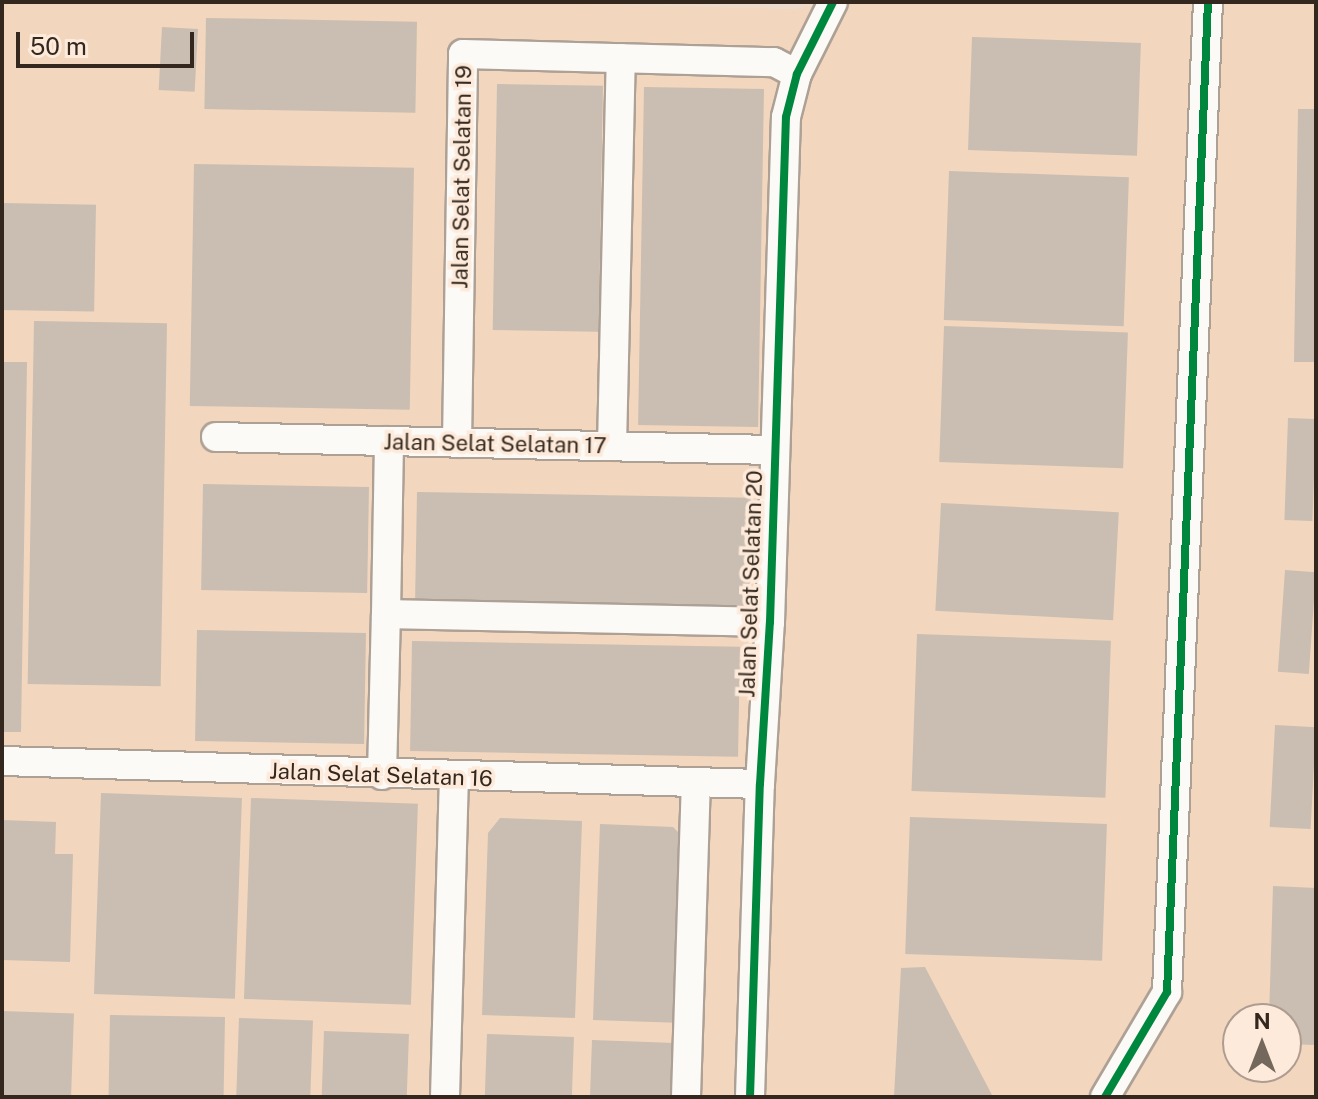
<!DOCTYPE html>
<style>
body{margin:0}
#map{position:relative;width:1318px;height:1099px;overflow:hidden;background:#ecdbcc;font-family:"Public Sans",sans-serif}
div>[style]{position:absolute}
.built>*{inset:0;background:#f2d6be}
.building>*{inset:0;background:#c9beb1;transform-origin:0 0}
.roads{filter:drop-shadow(2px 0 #ada095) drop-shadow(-2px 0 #ada095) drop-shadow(0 2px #ada095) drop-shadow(0 -2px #ada095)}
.minor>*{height:28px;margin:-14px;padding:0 14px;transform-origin:14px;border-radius:14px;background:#fcfaf7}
.cycleway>*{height:8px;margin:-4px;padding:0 4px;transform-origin:4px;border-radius:4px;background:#00873e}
span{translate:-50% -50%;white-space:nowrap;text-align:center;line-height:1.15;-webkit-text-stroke:7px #fdeada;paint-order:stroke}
.street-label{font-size:22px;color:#34281e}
.frame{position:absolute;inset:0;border:4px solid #34281e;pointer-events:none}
.north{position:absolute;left:1222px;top:1003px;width:80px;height:80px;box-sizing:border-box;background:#fdeada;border:2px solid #ad9c8f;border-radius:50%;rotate:0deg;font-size:22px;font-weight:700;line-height:32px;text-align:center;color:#34281e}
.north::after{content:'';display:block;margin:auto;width:28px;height:36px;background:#74675b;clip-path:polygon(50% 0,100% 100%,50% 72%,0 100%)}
.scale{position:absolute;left:16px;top:32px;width:178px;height:36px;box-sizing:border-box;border:4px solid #34281e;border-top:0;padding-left:10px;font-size:24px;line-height:28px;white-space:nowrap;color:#34281e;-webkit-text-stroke:6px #fdeada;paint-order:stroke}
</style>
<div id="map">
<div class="built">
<i style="clip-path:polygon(evenodd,2px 2px,490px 2px,791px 9px,851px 2px,1316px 2px,1316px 1097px,2px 1097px,2px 2px,1238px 1019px,1286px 1019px,1286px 1067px,1238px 1067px,1238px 1019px)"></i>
</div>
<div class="building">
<i style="left:206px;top:18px;width:211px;height:91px;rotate:1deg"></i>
<i style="left:162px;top:27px;width:36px;height:63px;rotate:3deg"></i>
<i style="left:972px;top:37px;width:169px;height:113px;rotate:2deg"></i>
<i style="left:497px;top:84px;width:106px;height:246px;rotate:1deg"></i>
<i style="left:644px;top:87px;width:120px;height:338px;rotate:1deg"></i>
<i style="clip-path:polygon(1298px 109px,1316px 109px,1316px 362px,1294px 362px)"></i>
<i style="left:194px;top:164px;width:220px;height:242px;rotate:1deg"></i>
<i style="left:949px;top:171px;width:180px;height:149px;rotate:2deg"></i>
<i style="left:2px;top:203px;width:94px;height:107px;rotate:1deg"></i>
<i style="left:34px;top:321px;width:133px;height:363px;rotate:1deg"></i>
<i style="left:944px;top:326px;width:184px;height:136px;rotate:2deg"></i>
<i style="clip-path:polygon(2px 362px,27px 362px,21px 732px,2px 732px)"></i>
<i style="left:1288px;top:418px;width:28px;height:102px;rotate:2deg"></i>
<i style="left:203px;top:484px;width:166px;height:106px;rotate:1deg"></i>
<i style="left:417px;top:492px;width:334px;height:108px;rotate:1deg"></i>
<i style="left:941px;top:503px;width:178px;height:108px;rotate:3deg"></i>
<i style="left:1285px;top:570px;width:31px;height:102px;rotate:4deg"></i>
<i style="left:197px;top:630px;width:169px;height:111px;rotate:1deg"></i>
<i style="left:917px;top:634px;width:194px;height:157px;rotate:2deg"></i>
<i style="left:412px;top:641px;width:328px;height:110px;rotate:1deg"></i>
<i style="left:1275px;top:725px;width:41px;height:102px;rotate:3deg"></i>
<i style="left:101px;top:793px;width:141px;height:201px;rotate:2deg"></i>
<i style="left:251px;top:798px;width:167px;height:201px;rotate:2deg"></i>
<i style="left:910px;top:817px;width:197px;height:137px;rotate:2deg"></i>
<i style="clip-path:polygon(500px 818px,582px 821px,575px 1018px,482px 1015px,488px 833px)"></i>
<i style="clip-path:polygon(2px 820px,56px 822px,55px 854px,73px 854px,70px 962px,2px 960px)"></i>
<i style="clip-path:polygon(600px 824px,673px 827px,690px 844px,684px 1023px,593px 1020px)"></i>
<i style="clip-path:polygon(1273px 886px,1316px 888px,1316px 1045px,1286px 1044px,1286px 1019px,1269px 1019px)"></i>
<i style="clip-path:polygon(925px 967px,992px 1095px,992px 1097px,894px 1097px,901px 968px)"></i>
<i style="left:2px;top:1011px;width:72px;height:86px;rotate:2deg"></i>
<i style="left:110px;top:1015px;width:115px;height:82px;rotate:1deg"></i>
<i style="left:239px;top:1018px;width:74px;height:79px;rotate:2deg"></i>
<i style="left:324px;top:1031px;width:85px;height:66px;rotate:2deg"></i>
<i style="left:487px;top:1034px;width:87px;height:63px;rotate:2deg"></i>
<i style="left:592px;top:1040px;width:90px;height:57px;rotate:2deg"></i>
</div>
<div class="roads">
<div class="minor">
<i style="left:216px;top:437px;width:557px;rotate:1.34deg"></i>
<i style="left:457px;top:443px;width:389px;rotate:-89.1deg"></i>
<i style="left:463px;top:54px;width:311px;rotate:1.5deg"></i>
<i style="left:774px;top:62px;width:26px;rotate:28deg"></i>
<i style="left:612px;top:446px;width:388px;rotate:-88.7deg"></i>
<i style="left:386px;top:614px;width:173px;rotate:-89deg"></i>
<i style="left:2px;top:761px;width:758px;rotate:1.74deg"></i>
<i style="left:382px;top:775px;width:161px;rotate:-88.6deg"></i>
<i style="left:386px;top:614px;width:384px;rotate:1.2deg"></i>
<i style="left:445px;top:1097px;width:320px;rotate:-88.4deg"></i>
<i style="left:686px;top:1097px;width:313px;rotate:-88.2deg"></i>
<i style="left:750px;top:1097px;width:313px;rotate:-88.2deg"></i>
<i style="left:760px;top:784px;width:162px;rotate:-86.5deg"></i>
<i style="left:770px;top:622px;width:505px;rotate:-88.19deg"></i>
<i style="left:786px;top:117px;width:44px;rotate:-75.7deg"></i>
<i style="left:797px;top:74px;width:80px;rotate:-63.4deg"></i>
<i style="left:1105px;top:1097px;width:122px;rotate:-59.4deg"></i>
<i style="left:1167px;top:992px;width:991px;rotate:-87.63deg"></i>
</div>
</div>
<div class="cycleway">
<i style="left:750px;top:1097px;width:313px;rotate:-88.2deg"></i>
<i style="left:760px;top:784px;width:162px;rotate:-86.5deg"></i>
<i style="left:770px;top:622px;width:505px;rotate:-88.19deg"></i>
<i style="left:786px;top:117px;width:44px;rotate:-75.7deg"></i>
<i style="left:797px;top:74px;width:80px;rotate:-63.4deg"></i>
<i style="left:1105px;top:1097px;width:122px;rotate:-59.4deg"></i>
<i style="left:1167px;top:992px;width:991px;rotate:-87.63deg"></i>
</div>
<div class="street-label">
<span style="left:462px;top:177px;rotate:-89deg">Jalan Selat Selatan 19</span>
<span style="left:495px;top:444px;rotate:1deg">Jalan Selat Selatan 17</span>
<span style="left:751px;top:584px;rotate:-88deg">Jalan Selat Selatan 20</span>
<span style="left:381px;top:775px;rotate:2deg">Jalan Selat Selatan 16</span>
</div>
<div class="frame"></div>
<div class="north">N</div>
<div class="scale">50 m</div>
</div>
